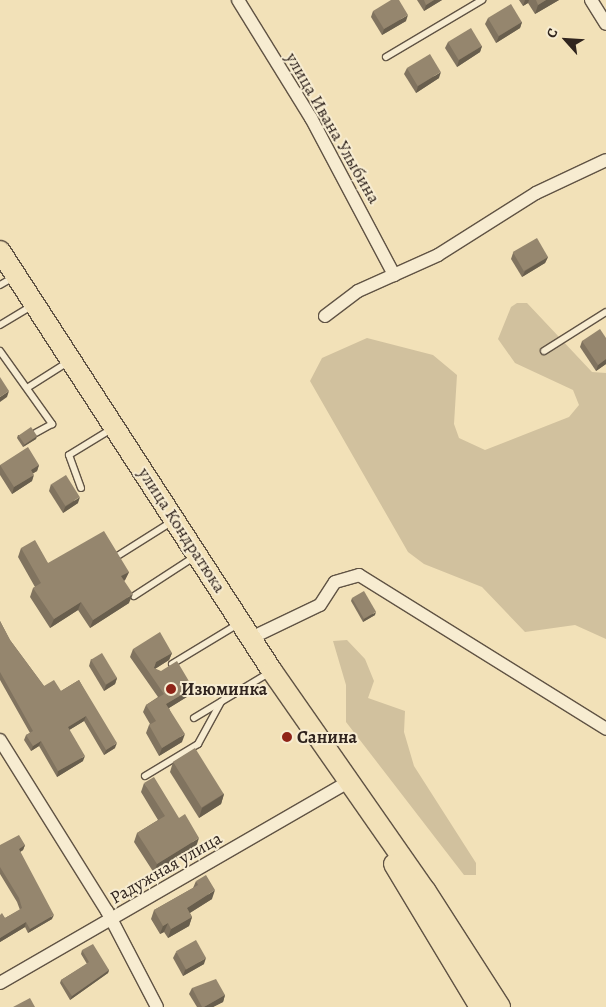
<!DOCTYPE html>
<meta charset="utf-8">
<style>
body{margin:0}
#map{position:relative;width:606px;height:1007px;overflow:hidden;background:#f2e1b8;font-family:Alegreya,serif}
div>[style]{position:absolute}
.green>*{inset:0;background:#d1c19e}
.roads{filter:drop-shadow(1px 0 #605344) drop-shadow(-1px 0 #605344) drop-shadow(0 1px #605344) drop-shadow(0 -1px #605344)}
.service>*{height:6px;margin:-3px;padding:0 3px;transform-origin:3px;border-radius:3px;background:#f7ecd1}
.minor>*{height:12px;margin:-6px;padding:0 6px;transform-origin:6px;border-radius:6px;background:#f7ecd1}
.primary>*{height:20px;margin:-10px;padding:0 10px;transform-origin:10px;border-radius:10px;background:#f2e1b8}
.wall>*{inset:0;background:#80735f}
.shaded-wall>*{inset:0;background:#685e4d}
.building>*{inset:0;background:#95866e;transform-origin:0 0}
.dots>*{width:14px;height:14px;translate:-50% -50%;box-sizing:border-box;border:2px solid #f7ecd1;border-radius:50%}
span{translate:-50% -50%;white-space:nowrap;text-align:center;line-height:1.15;-webkit-text-stroke:4px #f7ecd1;paint-order:stroke}
.street-label{font-size:18px;color:#30241e}
.poi-label{font-size:18px;color:#30241e;font-weight:700}
.left{translate:0 -50%;text-align:left}
.north{position:absolute;left:541px;top:15px;width:50px;height:50px;-webkit-text-stroke:4px #f7ecd1;paint-order:stroke;rotate:296deg;font-size:14px;font-weight:700;line-height:20px;text-align:center;color:#30241e}
.north::after{content:'';display:block;margin:auto;width:18px;height:22px;background:#30241e;clip-path:polygon(50% 0,100% 100%,50% 72%,0 100%)}
</style>
<div id="map">
<div class="green">
<i style="clip-path:polygon(517px 303px,527px 303px,592px 372px,606px 373px,606px 639px,575px 625px,525px 632px,482px 587px,424px 564px,408px 552px,310px 381px,322px 358px,367px 338px,433px 355px,457px 375px,454px 424px,459px 438px,485px 450px,569px 417px,579px 405px,573px 390px,515px 363px,498px 339px,511px 307px)"></i>
<i style="clip-path:polygon(347px 640px,365px 659px,374px 681px,368px 698px,405px 711px,404px 732px,414px 766px,476px 863px,476px 875px,464px 875px,346px 722px,346px 685px,333px 641px)"></i>
</div>
<div class="roads">
<div class="service">
<i style="left:386px;top:57px;width:112px;rotate:-30.7deg"></i>
<i style="left:0;top:285px;width:16px;rotate:-30deg"></i>
<i style="left:0;top:325px;width:39px;rotate:-31deg"></i>
<i style="left:0;top:351px;width:90px;rotate:54.5deg"></i>
<i style="left:52px;top:424px;width:18px;rotate:151deg"></i>
<i style="left:544px;top:351px;width:73px;rotate:-32.2deg"></i>
<i style="left:27px;top:388px;width:49px;rotate:-32.4deg"></i>
<i style="left:81px;top:488px;width:35px;rotate:-110deg"></i>
<i style="left:69px;top:455px;width:52px;rotate:-31.5deg"></i>
<i style="left:119px;top:555px;width:64px;rotate:-32.2deg"></i>
<i style="left:134px;top:596px;width:72px;rotate:-33deg"></i>
<i style="left:172px;top:664px;width:77px;rotate:-31.2deg"></i>
<i style="left:194px;top:718px;width:87px;rotate:-31deg"></i>
<i style="left:145px;top:776px;width:62px;rotate:-31.1deg"></i>
<i style="left:198px;top:744px;width:48px;rotate:-61.3deg"></i>
</div>
<div class="minor">
<i style="left:238px;top:0;width:139px;rotate:58.3deg"></i>
<i style="left:311px;top:118px;width:178px;rotate:62.1deg"></i>
<i style="left:591px;top:0;width:28px;rotate:58deg"></i>
<i style="left:325px;top:316px;width:41px;rotate:-37.1deg"></i>
<i style="left:358px;top:291px;width:88px;rotate:-24.2deg"></i>
<i style="left:438px;top:255px;width:116px;rotate:-32.3deg"></i>
<i style="left:536px;top:193px;width:77px;rotate:-25.2deg"></i>
<i style="left:251px;top:638px;width:76px;rotate:-25.6deg"></i>
<i style="left:320px;top:605px;width:27px;rotate:-57deg"></i>
<i style="left:335px;top:582px;width:25px;rotate:-16deg"></i>
<i style="left:359px;top:575px;width:291px;rotate:31.9deg"></i>
<i style="left:0;top:740px;width:202px;rotate:58deg"></i>
<i style="left:107px;top:911px;width:108px;rotate:62.5deg"></i>
<i style="left:0;top:983px;width:402px;rotate:-30deg"></i>
</div>
<div class="primary">
<i style="left:0;top:251px;width:500px;rotate:57.07deg"></i>
<i style="left:272px;top:671px;width:267px;rotate:55.1deg"></i>
<i style="left:425px;top:890px;width:139px;rotate:57.3deg"></i>
<i style="left:394px;top:864px;width:167px;rotate:59deg"></i>
</div>
</div>
<div class="wall">
<i style="clip-path:polygon(417px 0,442px 0,424px 11px)"></i>
<i style="clip-path:polygon(519px 0,559px 0,535px 14px,528px 3px,523px 6px)"></i>
<i style="clip-path:polygon(373px 11px,406px 21px,382px 35px,371px 17px)"></i>
<i style="clip-path:polygon(488px 18px,522px 22px,520px 28px,496px 43px,485px 24px)"></i>
<i style="clip-path:polygon(448px 42px,482px 46px,480px 52px,457px 67px,445px 48px)"></i>
<i style="clip-path:polygon(407px 68px,439px 78px,416px 93px,404px 74px)"></i>
<i style="clip-path:polygon(513px 253px,548px 257px,545px 263px,522px 277px,511px 259px)"></i>
<i style="clip-path:polygon(606px 338px,606px 364px,596px 371px,580px 347px,582px 341px)"></i>
<i style="clip-path:polygon(18px 435px,37px 436px,36px 439px,23px 447px,17px 438px)"></i>
<i style="clip-path:polygon(0 465px,39px 465px,37px 471px,33px 473px,32px 481px,12px 494px,0 475px)"></i>
<i style="clip-path:polygon(51px 484px,78px 503px,63px 513px,49px 491px)"></i>
<i style="clip-path:polygon(21px 548px,48px 563px,129px 572px,125px 580px,124px 581px,129px 603px,90px 628px,78px 610px,50px 628px,30px 597px,33px 588px,35px 587px,18px 557px)"></i>
<i style="clip-path:polygon(352px 598px,375px 615px,363px 622px,351px 601px)"></i>
<i style="clip-path:polygon(0 621px,10px 640px,44px 686px,61px 691px,79px 680px,115px 748px,104px 755px,84px 721px,69px 730px,83px 761px,57px 777px,39px 746px,31px 751px,24px 740px,26px 735px,30px 733px,0 680px)"></i>
<i style="clip-path:polygon(133px 649px,172px 653px,169px 660px,155px 669px,193px 688px,190px 695px,169px 708px,182px 742px,159px 756px,146px 733px,149px 725px,150px 724px,143px 712px,146px 705px,158px 697px,130px 657px)"></i>
<i style="clip-path:polygon(91px 659px,117px 678px,115px 684px,104px 691px,89px 666px)"></i>
<i style="clip-path:polygon(173px 762px,224px 794px,221px 804px,199px 818px,170px 772px)"></i>
<i style="clip-path:polygon(144px 783px,196px 847px,154px 873px,134px 842px,137px 833px,158px 820px,141px 792px)"></i>
<i style="clip-path:polygon(0 845px,25px 845px,23px 850px,20px 852px,52px 919px,28px 933px,25px 927px,0 942px,0 915px,5px 918px,20px 910px,17px 902px,0 874px)"></i>
<i style="clip-path:polygon(196px 881px,212px 899px,190px 913px,192px 917px,189px 926px,168px 938px,164px 932px,160px 934px,151px 919px,154px 910px,193px 888px)"></i>
<i style="clip-path:polygon(82px 950px,109px 970px,108px 973px,70px 1000px,60px 983px,61px 980px,87px 964px,81px 954px)"></i>
<i style="clip-path:polygon(176px 952px,204px 964px,183px 976px,173px 958px)"></i>
<i style="clip-path:polygon(192px 988px,225px 995px,223px 1002px,213px 1007px,197px 1007px,189px 994px)"></i>
</div>
<div class="shaded-wall">
<i style="clip-path:polygon(434px 0,442px 0,424px 11px,426px 5px)"></i>
<i style="clip-path:polygon(525px 0,529px 0,528px 3px,523px 6px)"></i>
<i style="clip-path:polygon(546px 0,559px 0,535px 14px,538px 5px)"></i>
<i style="clip-path:polygon(408px 15px,406px 21px,382px 35px,384px 29px)"></i>
<i style="clip-path:polygon(522px 22px,520px 28px,496px 43px,499px 36px)"></i>
<i style="clip-path:polygon(482px 46px,480px 52px,457px 67px,459px 60px)"></i>
<i style="clip-path:polygon(441px 72px,439px 78px,416px 93px,418px 86px)"></i>
<i style="clip-path:polygon(548px 257px,545px 263px,522px 277px,525px 271px)"></i>
<i style="clip-path:polygon(606px 359px,606px 364px,596px 371px,598px 365px)"></i>
<i style="clip-path:polygon(9px 391px,7px 397px,0 402px,0 397px)"></i>
<i style="clip-path:polygon(37px 436px,36px 439px,23px 447px,25px 444px)"></i>
<i style="clip-path:polygon(39px 465px,37px 471px,29px 476px,31px 470px)"></i>
<i style="clip-path:polygon(34px 475px,32px 481px,12px 494px,14px 487px)"></i>
<i style="clip-path:polygon(80px 497px,78px 503px,63px 513px,65px 507px)"></i>
<i style="clip-path:polygon(129px 572px,125px 580px,118px 585px,121px 576px)"></i>
<i style="clip-path:polygon(133px 594px,129px 603px,90px 628px,93px 620px)"></i>
<i style="clip-path:polygon(81px 602px,78px 610px,50px 628px,54px 619px)"></i>
<i style="clip-path:polygon(376px 612px,375px 615px,363px 622px,364px 619px)"></i>
<i style="clip-path:polygon(172px 653px,169px 660px,153px 670px,156px 662px)"></i>
<i style="clip-path:polygon(117px 678px,115px 684px,104px 691px,106px 685px)"></i>
<i style="clip-path:polygon(193px 688px,190px 695px,164px 711px,166px 704px)"></i>
<i style="clip-path:polygon(86px 716px,84px 721px,66px 732px,68px 727px)"></i>
<i style="clip-path:polygon(185px 734px,182px 742px,159px 756px,162px 748px)"></i>
<i style="clip-path:polygon(41px 741px,39px 746px,31px 751px,33px 746px)"></i>
<i style="clip-path:polygon(117px 743px,115px 748px,104px 755px,106px 750px)"></i>
<i style="clip-path:polygon(85px 756px,83px 761px,57px 777px,58px 771px)"></i>
<i style="clip-path:polygon(224px 794px,221px 804px,199px 818px,202px 808px)"></i>
<i style="clip-path:polygon(199px 838px,196px 847px,154px 873px,157px 864px)"></i>
<i style="clip-path:polygon(25px 845px,23px 850px,17px 854px,19px 849px)"></i>
<i style="clip-path:polygon(215px 890px,212px 899px,183px 917px,187px 908px)"></i>
<i style="clip-path:polygon(54px 915px,52px 919px,28px 933px,30px 929px)"></i>
<i style="clip-path:polygon(192px 917px,189px 926px,168px 938px,171px 929px)"></i>
<i style="clip-path:polygon(26px 922px,25px 927px,0 942px,0 938px)"></i>
<i style="clip-path:polygon(168px 923px,164px 932px,160px 934px,163px 926px)"></i>
<i style="clip-path:polygon(206px 958px,204px 964px,183px 976px,185px 970px)"></i>
<i style="clip-path:polygon(109px 970px,108px 973px,70px 1000px,72px 996px)"></i>
<i style="clip-path:polygon(225px 995px,223px 1002px,213px 1007px,204px 1007px)"></i>
</div>
<div class="building">
<i style="clip-path:polygon(391px 0,399px 0,408px 15px,384px 29px,373px 11px)"></i>
<i style="clip-path:polygon(424px 0,434px 0,426px 5px)"></i>
<i style="clip-path:polygon(536px 0,546px 0,538px 5px)"></i>
<i style="left:511px;top:4px;width:21px;height:27px;rotate:59deg"></i>
<i style="left:471px;top:28px;width:21px;height:27px;rotate:59deg"></i>
<i style="left:430px;top:54px;width:21px;height:27px;rotate:59deg"></i>
<i style="left:537px;top:238px;width:22px;height:28px;rotate:60deg"></i>
<i style="clip-path:polygon(600px 329px,606px 338px,606px 359px,598px 365px,582px 341px)"></i>
<i style="clip-path:polygon(0 377px,9px 391px,0 397px)"></i>
<i style="left:31px;top:427px;width:11px;height:15px;rotate:56deg"></i>
<i style="clip-path:polygon(28px 447px,39px 465px,31px 470px,34px 475px,14px 487px,0 465px)"></i>
<i style="left:66px;top:475px;width:26px;height:17px;rotate:58deg"></i>
<i style="clip-path:polygon(104px 531px,129px 572px,121px 576px,133px 594px,93px 620px,81px 602px,54px 619px,33px 588px,41px 583px,21px 548px,35px 540px,48px 563px)"></i>
<i style="left:364px;top:591px;width:24px;height:14px;rotate:60deg"></i>
<i style="clip-path:polygon(0 621px,10px 640px,44px 686px,54px 680px,61px 691px,79px 680px,117px 743px,106px 750px,86px 716px,68px 727px,85px 756px,58px 771px,41px 741px,33px 746px,26px 735px,33px 731px,0 672px)"></i>
<i style="clip-path:polygon(160px 632px,172px 653px,156px 662px,154px 668px,161px 671px,177px 661px,193px 688px,166px 704px,185px 734px,162px 748px,149px 725px,156px 721px,146px 705px,164px 694px,133px 649px)"></i>
<i style="left:102px;top:653px;width:29px;height:13px;rotate:59deg"></i>
<i style="left:195px;top:748px;width:54px;height:26px;rotate:58deg"></i>
<i style="clip-path:polygon(154px 777px,179px 818px,185px 814px,199px 838px,157px 864px,137px 833px,165px 816px,144px 783px)"></i>
<i style="clip-path:polygon(19px 835px,25px 845px,19px 849px,54px 915px,30px 929px,26px 922px,0 938px,0 915px,2px 913px,5px 918px,22px 908px,19px 898px,0 867px,0 845px)"></i>
<i style="clip-path:polygon(206px 875px,215px 890px,187px 908px,192px 917px,171px 929px,168px 923px,163px 926px,154px 910px,198px 885px,196px 881px)"></i>
<i style="left:196px;top:940px;width:21px;height:23px;rotate:61deg"></i>
<i style="clip-path:polygon(93px 944px,109px 970px,72px 996px,61px 980px,89px 962px,82px 950px)"></i>
<i style="clip-path:polygon(216px 979px,225px 995px,204px 1007px,202px 1007px,192px 988px)"></i>
<i style="clip-path:polygon(30px 998px,35px 1007px,13px 1007px)"></i>
</div>
<div class="dots">
<i style="left:171px;top:689px;background:#8f2418"></i>
<i style="left:287px;top:737px;background:#8f2418"></i>
</div>
<div class="street-label">
<span style="left:333px;top:128px;rotate:60deg">улица Ивана Улыбина</span>
<span style="left:182px;top:530px;rotate:57deg">улица Кондратюка</span>
<span style="left:166px;top:868px;rotate:-30deg">Радужная улица</span>
</div>
<div class="poi-label">
<span class="left" style="left:181px;top:689px">Изюминка</span>
<span class="left" style="left:297px;top:737px">Санина</span>
</div>
<div class="north">С</div>
</div>
